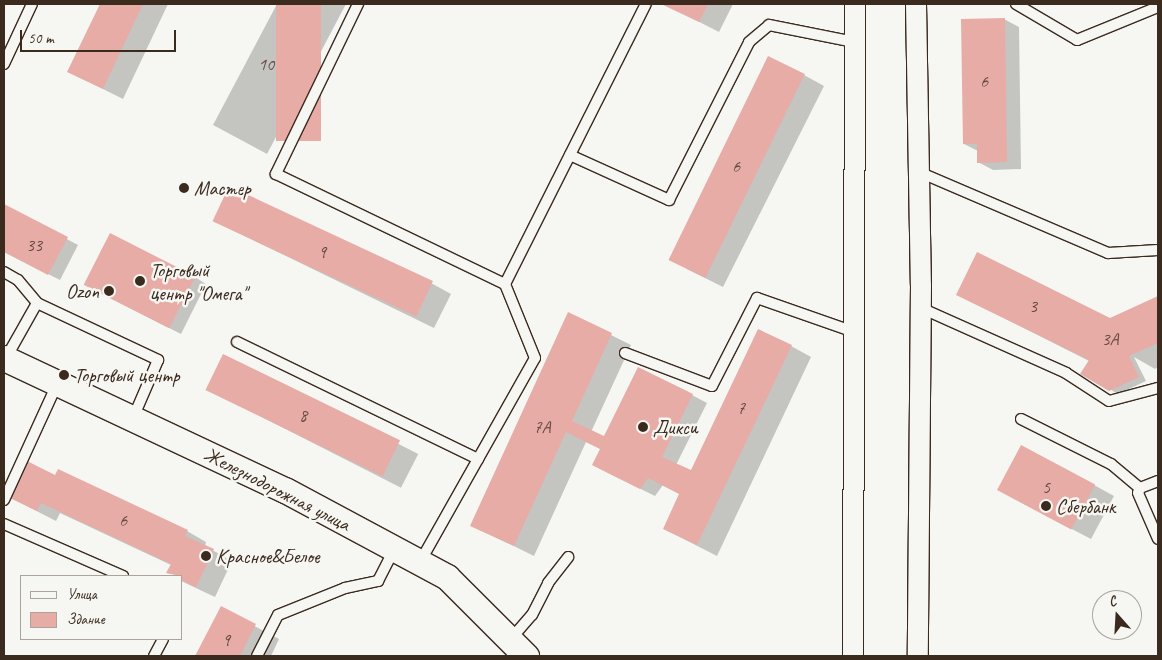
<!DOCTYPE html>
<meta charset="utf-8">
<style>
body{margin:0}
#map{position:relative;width:1162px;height:660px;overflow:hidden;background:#f6f6f2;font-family:Caveat,sans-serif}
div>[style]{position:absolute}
.shadow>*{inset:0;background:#0003;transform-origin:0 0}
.building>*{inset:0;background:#e7aca6;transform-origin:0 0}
.roads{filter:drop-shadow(1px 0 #3b2a1e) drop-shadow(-1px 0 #3b2a1e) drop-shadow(0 1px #3b2a1e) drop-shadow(0 -1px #3b2a1e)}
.service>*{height:10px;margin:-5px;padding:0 5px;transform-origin:5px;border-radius:5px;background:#f6f6f2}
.minor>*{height:20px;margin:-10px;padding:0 10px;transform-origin:10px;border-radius:10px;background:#f6f6f2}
.tertiary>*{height:25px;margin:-12.5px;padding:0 12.5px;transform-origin:12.5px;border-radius:12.5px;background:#f6f6f2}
.dots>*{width:14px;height:14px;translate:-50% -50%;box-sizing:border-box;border:2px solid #f6f6f2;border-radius:50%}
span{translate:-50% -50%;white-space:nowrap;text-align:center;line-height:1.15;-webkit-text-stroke:5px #f6f6f2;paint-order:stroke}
.number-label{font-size:18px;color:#664a40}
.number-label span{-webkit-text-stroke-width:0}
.poi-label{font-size:20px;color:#3b2a1e}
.left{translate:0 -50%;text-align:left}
.right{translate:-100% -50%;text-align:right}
.street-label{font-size:20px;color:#3b2a1e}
.frame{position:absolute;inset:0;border:5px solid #3b2a1e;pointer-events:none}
.legend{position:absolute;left:20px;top:575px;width:162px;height:65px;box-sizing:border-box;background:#f6f6f2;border:1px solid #aba49d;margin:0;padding:6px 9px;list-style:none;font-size:15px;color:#3b2a1e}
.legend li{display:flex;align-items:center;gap:10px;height:25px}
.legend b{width:25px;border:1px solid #aba49d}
.north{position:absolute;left:1092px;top:590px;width:50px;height:50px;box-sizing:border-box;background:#f6f6f2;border:1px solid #aba49d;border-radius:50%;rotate:341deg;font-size:14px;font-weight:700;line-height:20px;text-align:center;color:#3b2a1e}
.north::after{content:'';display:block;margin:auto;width:18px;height:22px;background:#3b2a1e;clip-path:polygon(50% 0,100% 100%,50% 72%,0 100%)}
.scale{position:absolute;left:20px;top:30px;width:156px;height:22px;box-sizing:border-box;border:2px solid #3b2a1e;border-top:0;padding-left:6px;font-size:15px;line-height:18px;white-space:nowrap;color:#3b2a1e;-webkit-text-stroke:4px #f6f6f2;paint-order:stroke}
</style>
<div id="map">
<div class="shadow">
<i style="clip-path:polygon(101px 4px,168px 4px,123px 99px,69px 72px)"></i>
<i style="clip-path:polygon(277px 4px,346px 4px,267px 154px,213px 125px)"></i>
<i style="clip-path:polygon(664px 4px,733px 4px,719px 32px)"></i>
<i style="clip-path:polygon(1004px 19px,1019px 27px,1021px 169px,993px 170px,978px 162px,978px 151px,964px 144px)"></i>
<i style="clip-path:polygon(804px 75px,824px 86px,723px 287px,687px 269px)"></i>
<i style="clip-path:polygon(4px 206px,78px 245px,60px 280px,4px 252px)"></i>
<i style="clip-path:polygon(214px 221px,431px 283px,451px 294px,434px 328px)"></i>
<i style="clip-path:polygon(195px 277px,206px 284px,181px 334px,96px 291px)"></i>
<i style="clip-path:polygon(957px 294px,1110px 319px,1158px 297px,1158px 367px,1155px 369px,1134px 357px,1146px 381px,1118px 394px,1082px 373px,1089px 361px)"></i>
<i style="clip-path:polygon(569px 314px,631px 345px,591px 432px,605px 438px,692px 395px,707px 403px,676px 465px,691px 472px,791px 346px,811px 357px,717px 556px,664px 529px,681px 494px,663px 485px,655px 496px,608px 473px,593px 465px,601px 449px,586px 442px,534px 556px,471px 525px)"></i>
<i style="left:224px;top:355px;width:218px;height:38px;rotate:27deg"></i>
<i style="clip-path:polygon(56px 476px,187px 531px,206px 542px,205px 546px,232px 561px,215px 597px,181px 581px,181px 576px,168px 573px,171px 565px,60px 513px,56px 521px,11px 498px)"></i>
<i style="clip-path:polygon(1094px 485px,1114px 496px,1091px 539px,1018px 501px)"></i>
<i style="clip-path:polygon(221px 608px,279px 639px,271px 656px,197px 656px)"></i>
</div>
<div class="building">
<i style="clip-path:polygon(100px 4px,143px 4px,103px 89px,67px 72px)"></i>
<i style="left:276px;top:4px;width:45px;height:137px"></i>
<i style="clip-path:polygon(661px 4px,708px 4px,699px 22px)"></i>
<i style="clip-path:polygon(1005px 18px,1007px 162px,977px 163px,977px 144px,963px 144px,961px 19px)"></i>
<i style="left:768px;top:56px;width:41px;height:227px;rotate:26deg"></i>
<i style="left:229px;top:186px;width:225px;height:39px;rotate:25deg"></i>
<i style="clip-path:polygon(4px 204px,68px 237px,48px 275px,4px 252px)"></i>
<i style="left:110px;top:233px;width:96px;height:58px;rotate:27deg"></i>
<i style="clip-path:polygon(977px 252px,1110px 318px,1158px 296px,1158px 343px,1129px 356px,1139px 377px,1109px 391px,1080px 374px,1089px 360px,956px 295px)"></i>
<i style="clip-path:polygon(568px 312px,612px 333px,572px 421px,604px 436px,638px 367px,693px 394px,662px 457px,691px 470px,758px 329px,792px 345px,697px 545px,663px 529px,679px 494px,648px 478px,640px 489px,592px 465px,600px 449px,566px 432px,514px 546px,470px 526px)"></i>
<i style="left:223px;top:354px;width:197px;height:40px;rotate:26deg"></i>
<i style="left:1021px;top:445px;width:84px;height:51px;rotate:28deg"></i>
<i style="clip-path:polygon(27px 461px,55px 475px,58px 469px,188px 530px,185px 536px,214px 549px,196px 587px,181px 580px,181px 576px,166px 573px,171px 564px,41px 503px,37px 511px,10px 498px)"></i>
<i style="clip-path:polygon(221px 606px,256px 624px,240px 656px,195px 656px)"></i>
</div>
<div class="roads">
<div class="service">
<i style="left:358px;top:4px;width:189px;rotate:115.8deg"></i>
<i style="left:276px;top:174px;width:254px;rotate:25.7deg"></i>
<i style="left:1016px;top:4px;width:71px;rotate:30.5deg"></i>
<i style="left:1077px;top:40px;width:87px;rotate:-22.2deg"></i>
<i style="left:4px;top:64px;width:66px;rotate:-65deg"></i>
<i style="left:570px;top:155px;width:109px;rotate:24.4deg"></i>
<i style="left:669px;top:200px;width:177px;rotate:-63.1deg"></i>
<i style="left:749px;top:42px;width:26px;rotate:-40deg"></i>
<i style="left:769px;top:25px;width:87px;rotate:11.3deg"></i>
<i style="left:919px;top:172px;width:206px;rotate:23.2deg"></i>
<i style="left:1108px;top:253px;width:50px;rotate:-3.4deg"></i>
<i style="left:4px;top:272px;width:16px;rotate:30deg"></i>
<i style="left:18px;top:280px;width:30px;rotate:50deg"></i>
<i style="left:921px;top:308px;width:159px;rotate:24.1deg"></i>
<i style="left:1066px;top:373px;width:51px;rotate:33.1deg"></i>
<i style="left:1109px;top:401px;width:51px;rotate:-14.9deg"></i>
<i style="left:237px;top:342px;width:268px;rotate:25.9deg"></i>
<i style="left:625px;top:353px;width:93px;rotate:20.8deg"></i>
<i style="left:712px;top:386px;width:99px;rotate:-62.9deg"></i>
<i style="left:757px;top:298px;width:103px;rotate:19.3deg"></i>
<i style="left:6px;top:358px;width:63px;rotate:-60.6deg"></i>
<i style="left:37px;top:303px;width:134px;rotate:25.2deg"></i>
<i style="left:158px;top:360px;width:63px;rotate:113.3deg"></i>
<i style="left:1021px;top:419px;width:101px;rotate:26.6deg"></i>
<i style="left:1111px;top:464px;width:38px;rotate:40deg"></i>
<i style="left:1158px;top:481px;width:19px;rotate:159deg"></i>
<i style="left:1140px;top:488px;width:5px;rotate:112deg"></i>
<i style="left:1138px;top:493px;width:50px;rotate:66.5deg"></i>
<i style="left:4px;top:500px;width:128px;rotate:-65.4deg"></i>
<i style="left:4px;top:524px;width:130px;rotate:23.6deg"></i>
<i style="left:420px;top:562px;width:234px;rotate:-60.6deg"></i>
<i style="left:535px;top:358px;width:80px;rotate:-112.1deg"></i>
<i style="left:505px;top:284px;width:313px;rotate:-63.3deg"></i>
<i style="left:510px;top:640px;width:33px;rotate:-49deg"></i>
<i style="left:532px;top:615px;width:36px;rotate:-63deg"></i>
<i style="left:548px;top:583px;width:33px;rotate:-52deg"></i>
<i style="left:154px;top:656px;width:19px;rotate:-62deg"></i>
<i style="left:257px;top:656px;width:46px;rotate:-62.9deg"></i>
<i style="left:278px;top:615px;width:72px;rotate:-21.9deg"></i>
<i style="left:345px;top:588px;width:34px;rotate:-12deg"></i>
<i style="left:378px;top:581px;width:36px;rotate:-63deg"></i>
</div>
<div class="minor">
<i style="left:916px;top:4px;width:281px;rotate:89deg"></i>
<i style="left:921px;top:285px;width:371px;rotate:90.5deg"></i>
<i style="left:853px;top:656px;width:652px;rotate:-89.82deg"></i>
</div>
<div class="tertiary">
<i style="left:4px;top:358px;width:310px;rotate:25.2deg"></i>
<i style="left:285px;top:490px;width:184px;rotate:28.2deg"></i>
<i style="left:447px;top:577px;width:112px;rotate:45deg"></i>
</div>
</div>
<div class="dots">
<i style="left:184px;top:188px;background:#3b2a1e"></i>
<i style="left:140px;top:281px;background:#3b2a1e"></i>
<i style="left:109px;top:291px;background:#3b2a1e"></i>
<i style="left:64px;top:375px;background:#3b2a1e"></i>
<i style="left:643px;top:427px;background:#3b2a1e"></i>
<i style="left:1046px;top:506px;background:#3b2a1e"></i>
<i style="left:206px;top:556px;background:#3b2a1e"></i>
</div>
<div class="number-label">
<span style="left:266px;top:64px">10</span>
<span style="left:984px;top:81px">6</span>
<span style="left:736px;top:166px">6</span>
<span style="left:34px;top:245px">33</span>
<span style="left:322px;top:252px">9</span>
<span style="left:1033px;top:306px">3</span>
<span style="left:1110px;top:339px">3А</span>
<span style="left:741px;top:408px">7</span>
<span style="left:303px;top:415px">8</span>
<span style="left:542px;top:427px">7А</span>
<span style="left:1046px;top:487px">5</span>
<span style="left:123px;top:520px">6</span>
<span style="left:226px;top:640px">9</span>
</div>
<div class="poi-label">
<span class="left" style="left:194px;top:188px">Мастер</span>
<span class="left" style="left:150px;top:282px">Торговый<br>центр "Омега"</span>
<span class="right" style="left:99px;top:291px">Ozon</span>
<span class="left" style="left:74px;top:375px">Торговый центр</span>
<span class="left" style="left:653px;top:427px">Дикси</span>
<span class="left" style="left:1056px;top:506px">Сбербанк</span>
<span class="left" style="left:216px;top:556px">Красное&amp;Белое</span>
</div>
<div class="street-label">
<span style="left:277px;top:489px;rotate:27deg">Железнодорожная улица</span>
</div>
<div class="frame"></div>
<ul class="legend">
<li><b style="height:6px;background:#f6f6f2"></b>Улица</li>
<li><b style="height:14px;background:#e7aca6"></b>Здание</li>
</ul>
<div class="north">С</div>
<div class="scale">50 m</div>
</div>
